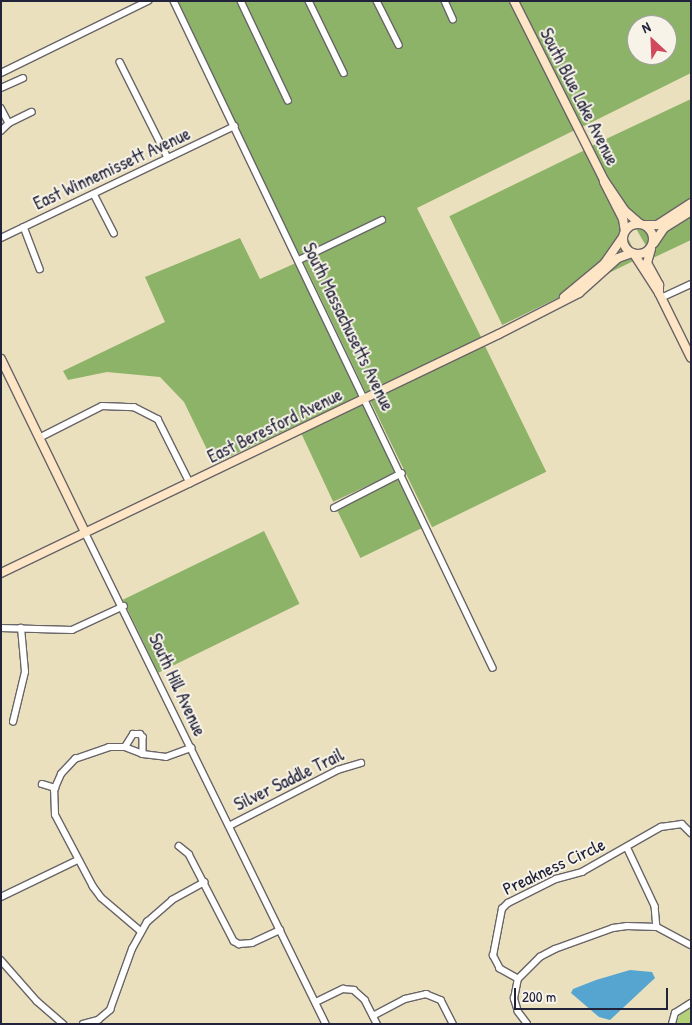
<!DOCTYPE html>
<style>
body{margin:0}
#map{position:relative;width:692px;height:1025px;overflow:hidden;background:#ebe0bd;font-family:"Patrick Hand",sans-serif}
div>[style]{position:absolute}
.green>*{inset:0;background:#b2d178}
.forest>*{inset:0;background:#8db368;transform-origin:0 0}
.water>*{inset:0;background:#55a5d0}
.roads{filter:drop-shadow(1px 0 #686468) drop-shadow(-1px 0 #686468) drop-shadow(0 1px #686468) drop-shadow(0 -1px #686468)}
.street>*{height:5.5px;margin:-2.75px;padding:0 2.75px;transform-origin:2.75px;border-radius:2.75px;background:#fff}
.secondary>*{height:8px;margin:-4px;padding:0 4px;transform-origin:4px;border-radius:4px;background:#fde5c5}
.secondary>.ring{margin:-4px;padding:0;box-sizing:content-box;background:none;border:8px solid #fde5c5;border-radius:50%}
span{translate:-50% -50%;white-space:nowrap;text-align:center;line-height:1.15;-webkit-text-stroke:4px #f7f3e8;paint-order:stroke}
.street-label{font-size:18px;color:#22223b}
.frame{position:absolute;inset:0;border:2px solid #22223b;pointer-events:none}
.north{position:absolute;left:627px;top:15px;width:50px;height:50px;box-sizing:border-box;background:#f7f3e8;border:1px solid #a29fa3;border-radius:50%;rotate:335deg;font-size:14px;font-weight:700;line-height:20px;text-align:center;color:#22223b}
.north::after{content:'';display:block;margin:auto;width:18px;height:22px;background:#d1495b;clip-path:polygon(50% 0,100% 100%,50% 72%,0 100%)}
.scale{position:absolute;left:514px;top:988px;width:154px;height:22px;box-sizing:border-box;border:2px solid #22223b;border-top:0;padding-left:6px;font-size:15px;line-height:18px;white-space:nowrap;color:#22223b;-webkit-text-stroke:4px #f7f3e8;paint-order:stroke}
</style>
<div id="map">
<div class="green">
<i style="clip-path:polygon(691px 1007px,691px 1024px,676px 1024px,680px 1014px)"></i>
</div>
<div class="forest">
<i style="clip-path:polygon(177px 1px,238px 1px,287px 103px,292px 101px,243px 1px,306px 1px,343px 76px,347px 74px,312px 1px,374px 1px,399px 49px,403px 46px,380px 1px,442px 1px,452px 22px,457px 20px,448px 1px,511px 1px,575px 130px,417px 208px,482px 339px,367px 395px,303px 261px,385px 222px,383px 217px,300px 256px)"></i>
<i style="clip-path:polygon(evenodd,517px 1px,691px 1px,691px 73px,580px 128px,517px 1px,637px 25px,667px 25px,667px 55px,637px 55px,637px 25px)"></i>
<i style="clip-path:polygon(691px 99px,691px 240px,653px 258px,589px 147px)"></i>
<i style="left:585px;top:150px;width:121px;height:151px;rotate:64deg"></i>
<i style="clip-path:polygon(240px 238px,260px 279px,298px 262px,361px 395px,214px 464px,184px 402px,160px 377px,107px 372px,68px 380px,63px 371px,165px 322px,145px 277px)"></i>
<i style="left:484px;top:344px;width:142px;height:127px;rotate:64deg"></i>
<i style="left:365px;top:402px;width:77px;height:71px;rotate:65deg"></i>
<i style="left:401px;top:477px;width:55px;height:72px;rotate:64deg"></i>
<i style="left:264px;top:531px;width:81px;height:157px;rotate:64deg"></i>
</div>
<div class="water">
<i style="clip-path:polygon(630px 970px,652px 972px,655px 978px,610px 1020px,599px 1017px,571px 993px,573px 989px,596px 980px)"></i>
</div>
<div class="roads">
<div class="street">
<i style="left:174px;top:1px;width:739px;rotate:64.44deg"></i>
<i style="left:241px;top:1px;width:110px;rotate:64.6deg"></i>
<i style="left:309px;top:1px;width:80px;rotate:64.1deg"></i>
<i style="left:377px;top:1px;width:49px;rotate:63.4deg"></i>
<i style="left:445px;top:1px;width:20px;rotate:66deg"></i>
<i style="left:120px;top:62px;width:107px;rotate:63.4deg"></i>
<i style="left:1px;top:73px;width:164px;rotate:-26.1deg"></i>
<i style="left:1px;top:88px;width:24px;rotate:-24deg"></i>
<i style="left:1px;top:108px;width:17px;rotate:62deg"></i>
<i style="left:1px;top:131px;width:11px;rotate:-45deg"></i>
<i style="left:9px;top:123px;width:25px;rotate:-26deg"></i>
<i style="left:94px;top:194px;width:44px;rotate:62.9deg"></i>
<i style="left:24px;top:227px;width:45px;rotate:69.1deg"></i>
<i style="left:1px;top:238px;width:259px;rotate:-25.6deg"></i>
<i style="left:299px;top:260px;width:92px;rotate:-25.7deg"></i>
<i style="left:661px;top:298px;width:33px;rotate:-25deg"></i>
<i style="left:41px;top:437px;width:68px;rotate:-26.9deg"></i>
<i style="left:102px;top:406px;width:32px;rotate:2deg"></i>
<i style="left:134px;top:407px;width:27px;rotate:27deg"></i>
<i style="left:158px;top:419px;width:72px;rotate:63.4deg"></i>
<i style="left:334px;top:508px;width:76px;rotate:-27.2deg"></i>
<i style="left:85px;top:532px;width:548px;rotate:63.9deg"></i>
<i style="left:1px;top:628px;width:71px;rotate:1.6deg"></i>
<i style="left:72px;top:630px;width:57px;rotate:-24.8deg"></i>
<i style="left:13px;top:722px;width:51px;rotate:-76.5deg"></i>
<i style="left:25px;top:672px;width:44px;rotate:-95.2deg"></i>
<i style="left:125px;top:747px;width:15px;rotate:-58deg"></i>
<i style="left:133px;top:734px;width:7px"></i>
<i style="left:140px;top:734px;width:4px;rotate:45deg"></i>
<i style="left:143px;top:737px;width:17px;rotate:90deg"></i>
<i style="left:42px;top:784px;width:14px;rotate:17deg"></i>
<i style="left:231px;top:825px;width:120px;rotate:-27.2deg"></i>
<i style="left:338px;top:770px;width:24px;rotate:-17deg"></i>
<i style="left:179px;top:846px;width:13px;rotate:39deg"></i>
<i style="left:189px;top:854px;width:98px;rotate:62.7deg"></i>
<i style="left:234px;top:941px;width:6px;rotate:31deg"></i>
<i style="left:239px;top:944px;width:13px;rotate:-4deg"></i>
<i style="left:252px;top:943px;width:31px;rotate:-25deg"></i>
<i style="left:628px;top:849px;width:63px;rotate:64.7deg"></i>
<i style="left:655px;top:906px;width:21px;rotate:85deg"></i>
<i style="left:1px;top:897px;width:85px;rotate:-25.7deg"></i>
<i style="left:141px;top:932px;width:52px;rotate:-139.6deg"></i>
<i style="left:101px;top:898px;width:14px;rotate:-126deg"></i>
<i style="left:93px;top:887px;width:81px;rotate:-117.8deg"></i>
<i style="left:55px;top:815px;width:25px;rotate:-92deg"></i>
<i style="left:54px;top:790px;width:17px;rotate:-66deg"></i>
<i style="left:61px;top:774px;width:21px;rotate:-47deg"></i>
<i style="left:75px;top:759px;width:36px;rotate:-19deg"></i>
<i style="left:109px;top:747px;width:16px"></i>
<i style="left:125px;top:747px;width:19px;rotate:21deg"></i>
<i style="left:143px;top:754px;width:23px;rotate:7deg"></i>
<i style="left:166px;top:757px;width:27px;rotate:-20deg"></i>
<i style="left:1px;top:960px;width:55px;rotate:48.7deg"></i>
<i style="left:37px;top:1001px;width:35px;rotate:41deg"></i>
<i style="left:518px;top:979px;width:21px;rotate:-151deg"></i>
<i style="left:500px;top:969px;width:15px;rotate:-118deg"></i>
<i style="left:493px;top:956px;width:48px;rotate:-79.2deg"></i>
<i style="left:502px;top:909px;width:8px;rotate:-45deg"></i>
<i style="left:508px;top:903px;width:54px;rotate:-26.6deg"></i>
<i style="left:556px;top:879px;width:27px;rotate:-15deg"></i>
<i style="left:582px;top:872px;width:91px;rotate:-29.7deg"></i>
<i style="left:661px;top:827px;width:21px;rotate:-8deg"></i>
<i style="left:682px;top:824px;width:13px;rotate:45deg"></i>
<i style="left:318px;top:1001px;width:28px;rotate:-26deg"></i>
<i style="left:343px;top:989px;width:11px;rotate:5deg"></i>
<i style="left:354px;top:990px;width:15px;rotate:42deg"></i>
<i style="left:365px;top:1000px;width:27px;rotate:63deg"></i>
<i style="left:373px;top:1016px;width:36px;rotate:-28deg"></i>
<i style="left:405px;top:999px;width:22px;rotate:-13deg"></i>
<i style="left:426px;top:994px;width:16px;rotate:22deg"></i>
<i style="left:441px;top:1000px;width:27px;rotate:63deg"></i>
<i style="left:83px;top:1024px;width:16px;rotate:-15deg"></i>
<i style="left:98px;top:1020px;width:16px;rotate:-40deg"></i>
<i style="left:110px;top:1010px;width:65px;rotate:-70.2deg"></i>
<i style="left:132px;top:949px;width:31px;rotate:-61deg"></i>
<i style="left:147px;top:922px;width:33px;rotate:-41deg"></i>
<i style="left:172px;top:900px;width:37px;rotate:-29deg"></i>
<i style="left:527px;top:1024px;width:15px;rotate:-127deg"></i>
<i style="left:518px;top:1012px;width:14px;rotate:-107deg"></i>
<i style="left:514px;top:999px;width:20px;rotate:-79deg"></i>
<i style="left:518px;top:979px;width:31px;rotate:-45deg"></i>
<i style="left:540px;top:957px;width:17px;rotate:-28deg"></i>
<i style="left:555px;top:949px;width:62px;rotate:-19.9deg"></i>
<i style="left:613px;top:928px;width:14px;rotate:-8deg"></i>
<i style="left:627px;top:926px;width:30px;rotate:2deg"></i>
<i style="left:657px;top:927px;width:38px;rotate:28deg"></i>
<i style="left:672px;top:1024px;width:11px;rotate:-75deg"></i>
<i style="left:675px;top:1013px;width:19px;rotate:-32deg"></i>
</div>
<div class="secondary">
<i style="left:514px;top:1px;width:200px;rotate:63.3deg"></i>
<i style="left:604px;top:180px;width:36px;rotate:56deg"></i>
<i style="left:624px;top:210px;width:21px;rotate:41deg"></i>
<i style="left:604px;top:182px;width:42px;rotate:62.8deg"></i>
<i style="left:623px;top:219px;width:12px;rotate:81deg"></i>
<i class="ring" style="left:623px;top:224px;width:22px;height:22px"></i>
<i style="left:645px;top:225px;width:12px"></i>
<i style="left:657px;top:225px;width:40px;rotate:-32.9deg"></i>
<i style="left:654px;top:243px;width:18px;rotate:-56deg"></i>
<i style="left:664px;top:228px;width:32px;rotate:-32deg"></i>
<i style="left:651px;top:249px;width:15px;rotate:106deg"></i>
<i style="left:647px;top:263px;width:25px;rotate:61deg"></i>
<i style="left:659px;top:285px;width:8px;rotate:90deg"></i>
<i style="left:634px;top:254px;width:46px;rotate:57.3deg"></i>
<i style="left:659px;top:293px;width:72px;rotate:63.8deg"></i>
<i style="left:564px;top:297px;width:52px;rotate:-39.5deg"></i>
<i style="left:604px;top:264px;width:32px;rotate:-55deg"></i>
<i style="left:1px;top:359px;width:192px;rotate:64.1deg"></i>
<i style="left:1px;top:573px;width:552px;rotate:-25.64deg"></i>
<i style="left:499px;top:334px;width:90px;rotate:-27.1deg"></i>
<i style="left:579px;top:293px;width:52px;rotate:-41.9deg"></i>
<i style="left:618px;top:258px;width:15px;rotate:-20deg"></i>
</div>
</div>
<div class="street-label">
<span style="left:579px;top:97px;rotate:63deg">South Blue Lake Avenue</span>
<span style="left:112px;top:169px;rotate:-25deg">East Winnemissett Avenue</span>
<span style="left:348px;top:327px;rotate:64deg">South Massachusetts Avenue</span>
<span style="left:275px;top:426px;rotate:-26deg">East Beresford Avenue</span>
<span style="left:177px;top:685px;rotate:65deg">South Hill Avenue</span>
<span style="left:289px;top:780px;rotate:-26deg">Silver Saddle Trail</span>
<span style="left:554px;top:867px;rotate:-25deg">Preakness Circle</span>
</div>
<div class="frame"></div>
<div class="north">N</div>
<div class="scale">200 m</div>
</div>
